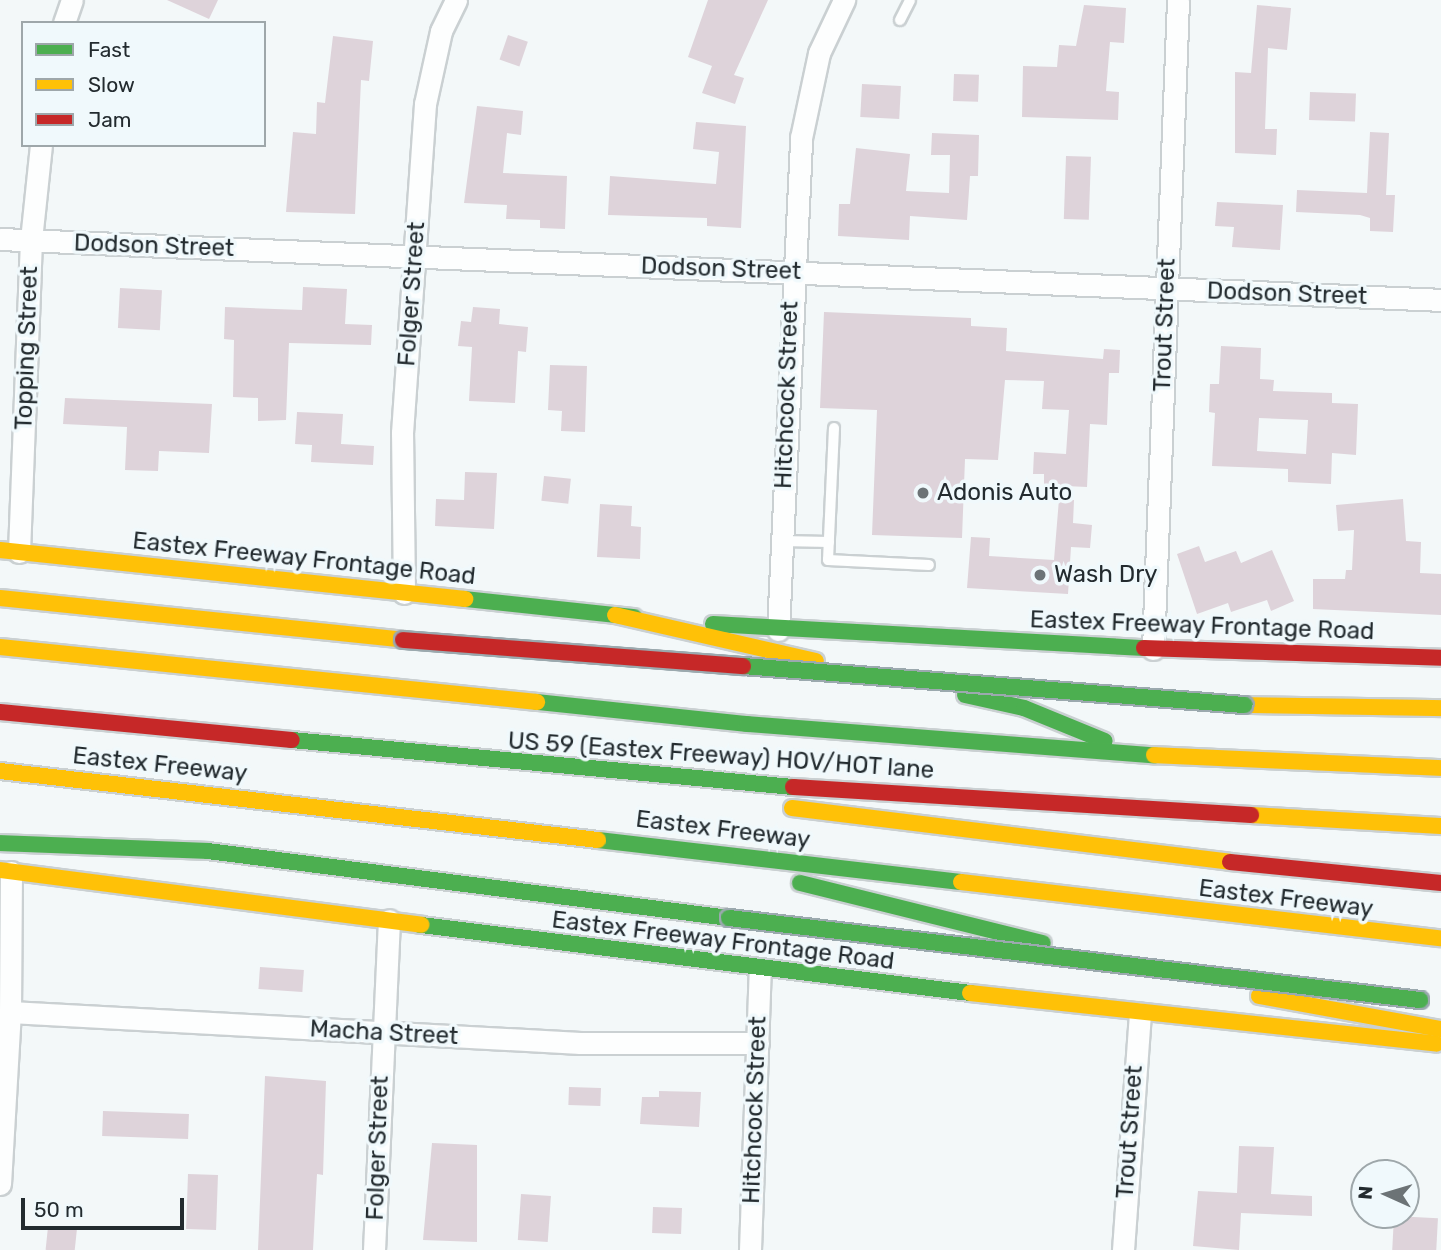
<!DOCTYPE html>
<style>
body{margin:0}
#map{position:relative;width:1441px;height:1250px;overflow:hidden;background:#f3f8f9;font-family:Rubik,sans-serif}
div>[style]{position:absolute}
.building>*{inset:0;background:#ded3da;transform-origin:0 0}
.roads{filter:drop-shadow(2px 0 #cad0d2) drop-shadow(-2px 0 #cad0d2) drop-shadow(0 2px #cad0d2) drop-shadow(0 -2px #cad0d2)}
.lane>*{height:10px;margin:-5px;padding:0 5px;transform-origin:5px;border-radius:5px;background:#fdfefe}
.street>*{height:21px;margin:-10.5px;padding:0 10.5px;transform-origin:10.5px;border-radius:10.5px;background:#fdfefe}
.fast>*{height:16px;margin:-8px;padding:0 8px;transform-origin:8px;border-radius:8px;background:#4caf50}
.slow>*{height:16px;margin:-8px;padding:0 8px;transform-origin:8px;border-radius:8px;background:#ffc107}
.jam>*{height:16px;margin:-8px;padding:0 8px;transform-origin:8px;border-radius:8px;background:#c62828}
.bridges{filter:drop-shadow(2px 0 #9ba9ae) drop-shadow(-2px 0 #9ba9ae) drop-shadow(0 2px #9ba9ae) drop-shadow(0 -2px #9ba9ae)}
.fast-bridge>*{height:16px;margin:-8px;padding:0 8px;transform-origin:8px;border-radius:8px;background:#4caf50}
.jam-bridge>*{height:16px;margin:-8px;padding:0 8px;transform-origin:8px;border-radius:8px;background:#c62828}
.dots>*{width:19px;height:19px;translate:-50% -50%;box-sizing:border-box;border:4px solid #f0f9fc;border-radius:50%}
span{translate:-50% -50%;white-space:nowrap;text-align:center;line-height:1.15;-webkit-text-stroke:7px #f0f9fc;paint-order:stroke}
.street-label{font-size:24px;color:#232b2f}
.poi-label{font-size:24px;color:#232b2f}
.left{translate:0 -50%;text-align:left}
.legend{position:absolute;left:21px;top:21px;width:245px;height:126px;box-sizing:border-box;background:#f0f9fc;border:2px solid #9ea7aa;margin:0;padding:9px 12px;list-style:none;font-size:21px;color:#232b2f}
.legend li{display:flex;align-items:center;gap:14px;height:35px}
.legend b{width:35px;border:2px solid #9ea7aa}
.north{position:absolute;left:1350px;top:1159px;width:70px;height:70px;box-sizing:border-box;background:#f0f9fc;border:2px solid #9ea7aa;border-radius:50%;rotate:274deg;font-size:19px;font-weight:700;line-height:28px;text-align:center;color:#232b2f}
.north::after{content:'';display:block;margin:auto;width:24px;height:32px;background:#6c7376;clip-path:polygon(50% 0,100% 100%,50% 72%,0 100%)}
.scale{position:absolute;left:21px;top:1198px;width:163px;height:32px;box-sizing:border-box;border:4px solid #232b2f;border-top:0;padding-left:9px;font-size:21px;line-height:24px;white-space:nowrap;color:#232b2f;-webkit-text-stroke:5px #f0f9fc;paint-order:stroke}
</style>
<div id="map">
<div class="building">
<i style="clip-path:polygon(167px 0,218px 0,209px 19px)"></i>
<i style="clip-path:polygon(708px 0,768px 0,734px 75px,744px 78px,735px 104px,702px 93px,712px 66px,688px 57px)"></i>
<i style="clip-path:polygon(1084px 5px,1126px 8px,1124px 43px,1110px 42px,1106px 91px,1119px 92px,1118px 120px,1022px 117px,1023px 66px,1057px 67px,1059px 45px,1076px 46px)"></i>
<i style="clip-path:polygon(1257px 5px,1291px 8px,1287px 50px,1268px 48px,1265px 129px,1277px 129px,1276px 155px,1235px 153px,1235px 72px,1251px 73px)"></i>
<i style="left:508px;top:35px;width:21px;height:26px;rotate:19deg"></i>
<i style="clip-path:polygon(333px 36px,373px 41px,369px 81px,361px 80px,355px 214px,286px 212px,293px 132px,316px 134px,317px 102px,325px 103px)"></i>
<i style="left:954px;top:74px;width:25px;height:27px;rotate:2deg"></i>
<i style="left:862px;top:84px;width:39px;height:33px;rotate:3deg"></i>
<i style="left:1310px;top:92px;width:46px;height:28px;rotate:2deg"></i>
<i style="clip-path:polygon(477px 106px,523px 111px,521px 135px,507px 133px,503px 173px,567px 176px,565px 229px,540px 228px,540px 220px,506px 219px,507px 205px,464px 203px)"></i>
<i style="clip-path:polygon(696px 122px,746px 126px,741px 228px,707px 226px,707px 218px,608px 215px,610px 176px,716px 184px,719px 152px,693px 149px)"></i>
<i style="clip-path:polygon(1370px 132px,1389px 133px,1386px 195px,1395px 195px,1393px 232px,1370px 231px,1370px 218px,1360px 215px,1296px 212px,1297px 190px,1367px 193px)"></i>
<i style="clip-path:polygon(932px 133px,979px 135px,978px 176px,970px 176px,967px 220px,910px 216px,909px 240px,838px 236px,839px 204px,850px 204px,856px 148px,910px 154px,906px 191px,949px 193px,950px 155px,931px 155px)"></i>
<i style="left:1066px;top:156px;width:25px;height:63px;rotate:2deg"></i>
<i style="clip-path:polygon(1217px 202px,1283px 205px,1280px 250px,1232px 247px,1234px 227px,1215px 226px)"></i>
<i style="clip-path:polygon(303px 287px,347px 289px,345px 324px,372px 325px,371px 345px,289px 343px,286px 420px,258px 421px,258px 398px,233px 397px,234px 340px,224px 339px,225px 307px,302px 310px)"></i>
<i style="left:120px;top:288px;width:42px;height:40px;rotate:3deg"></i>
<i style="clip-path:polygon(473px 307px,500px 309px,499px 324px,528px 327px,526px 352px,518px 351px,515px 403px,469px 401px,472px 347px,458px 346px,461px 321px,471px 322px)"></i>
<i style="clip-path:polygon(824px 312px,971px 318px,971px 326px,1007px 328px,1006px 351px,1103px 359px,1104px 349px,1120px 350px,1119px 373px,1109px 373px,1107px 425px,1090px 424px,1087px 487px,1044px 485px,1044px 474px,1033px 474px,1034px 452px,1066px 454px,1069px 410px,1042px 409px,1044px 381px,1005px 380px,998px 460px,965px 459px,962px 538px,872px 535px,877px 410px,820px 408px)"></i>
<i style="clip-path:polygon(evenodd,1221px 346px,1261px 348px,1260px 379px,1274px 380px,1273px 391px,1332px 393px,1332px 403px,1358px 404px,1356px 455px,1332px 453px,1331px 484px,1288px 482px,1288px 469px,1212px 466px,1215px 413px,1209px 412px,1210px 384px,1219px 384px,1221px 346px,1259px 418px,1308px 420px,1306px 454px,1257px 451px,1259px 418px)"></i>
<i style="clip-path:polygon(550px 365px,587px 366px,585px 432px,561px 431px,562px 411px,548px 410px)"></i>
<i style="clip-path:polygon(65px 398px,212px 404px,209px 453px,159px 451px,158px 471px,125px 470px,127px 427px,63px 424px)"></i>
<i style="clip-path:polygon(297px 412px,343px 414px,341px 444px,374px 446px,373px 465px,311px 462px,312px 445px,295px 444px)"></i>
<i style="clip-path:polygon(465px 472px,497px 473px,494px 529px,435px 526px,436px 499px,464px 500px)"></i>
<i style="left:544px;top:476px;width:27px;height:25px;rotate:6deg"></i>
<i style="clip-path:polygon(1059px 499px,1074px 500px,1073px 523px,1092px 525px,1090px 548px,1071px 547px,1068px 594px,967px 588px,971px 537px,990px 538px,989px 556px,1054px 560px)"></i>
<i style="clip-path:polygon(1403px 499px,1406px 541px,1421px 542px,1420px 573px,1441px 574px,1441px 615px,1313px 609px,1313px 579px,1345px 579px,1346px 570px,1352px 570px,1354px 530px,1338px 531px,1336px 505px)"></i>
<i style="clip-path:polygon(600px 504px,632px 506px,631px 526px,641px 527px,640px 559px,597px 557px)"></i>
<i style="clip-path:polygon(1199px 546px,1205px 562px,1236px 551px,1241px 563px,1272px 550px,1294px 601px,1271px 611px,1267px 600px,1231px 612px,1228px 603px,1197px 614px,1177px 554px)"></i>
<i style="left:260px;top:967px;width:44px;height:22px;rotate:4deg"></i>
<i style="clip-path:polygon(265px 1076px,326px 1081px,323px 1175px,317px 1174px,313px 1250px,258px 1250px)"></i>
<i style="left:569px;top:1087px;width:32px;height:18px;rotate:2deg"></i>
<i style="clip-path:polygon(659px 1091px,701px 1092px,699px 1127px,640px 1124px,642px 1097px,659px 1097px)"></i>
<i style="left:103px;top:1111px;width:86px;height:25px;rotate:2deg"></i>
<i style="clip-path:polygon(432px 1143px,477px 1145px,477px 1242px,423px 1240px)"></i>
<i style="clip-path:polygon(1239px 1146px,1274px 1147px,1271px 1194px,1312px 1196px,1312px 1216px,1241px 1213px,1239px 1250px,1193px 1246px,1198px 1191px,1237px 1193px)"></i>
<i style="left:188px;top:1174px;width:30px;height:55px;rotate:2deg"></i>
<i style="left:521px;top:1194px;width:30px;height:46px;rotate:4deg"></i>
<i style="left:653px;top:1207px;width:29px;height:26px;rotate:2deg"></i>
<i style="left:1394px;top:1216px;width:44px;height:34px;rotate:3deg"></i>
<i style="left:48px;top:1227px;width:29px;height:23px;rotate:6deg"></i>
</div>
<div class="roads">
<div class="lane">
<i style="left:900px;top:20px;width:22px;rotate:-63deg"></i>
<i style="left:834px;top:428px;width:132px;rotate:92.6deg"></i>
<i style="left:828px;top:560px;width:101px;rotate:2.8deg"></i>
<i style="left:782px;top:541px;width:47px;rotate:1.2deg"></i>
</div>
<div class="street">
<i style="left:64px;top:23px;width:24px;rotate:-71deg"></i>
<i style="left:0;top:239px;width:1442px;rotate:2.42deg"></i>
<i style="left:19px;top:552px;width:312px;rotate:-87.8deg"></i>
<i style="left:31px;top:240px;width:96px;rotate:-84deg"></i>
<i style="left:404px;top:593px;width:160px;rotate:-90.7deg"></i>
<i style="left:402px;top:433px;width:330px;rotate:-86deg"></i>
<i style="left:425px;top:104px;width:75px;rotate:-77.6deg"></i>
<i style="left:441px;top:31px;width:34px;rotate:-64deg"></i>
<i style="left:778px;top:630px;width:493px;rotate:-87.3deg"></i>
<i style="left:801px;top:138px;width:87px;rotate:-78deg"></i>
<i style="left:819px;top:53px;width:59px;rotate:-64.7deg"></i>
<i style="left:1153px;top:649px;width:649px;rotate:-87.79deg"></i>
<i style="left:10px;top:1012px;width:571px;rotate:3.11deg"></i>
<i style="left:580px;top:1043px;width:178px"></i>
<i style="left:0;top:1184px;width:172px;rotate:-86.7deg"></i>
<i style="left:10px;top:1012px;width:140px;rotate:-89.6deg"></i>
<i style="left:374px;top:1250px;width:330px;rotate:-87.4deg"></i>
<i style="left:750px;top:1250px;width:280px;rotate:-88deg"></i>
<i style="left:1123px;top:1250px;width:237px;rotate:-85.9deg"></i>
</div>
<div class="fast">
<i style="left:465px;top:599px;width:170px;rotate:6.1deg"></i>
<i style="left:713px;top:624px;width:432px;rotate:3.2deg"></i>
<i style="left:965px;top:695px;width:60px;rotate:12.4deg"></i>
<i style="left:1024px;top:708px;width:87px;rotate:22.2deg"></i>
<i style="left:537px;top:702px;width:211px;rotate:6deg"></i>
<i style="left:747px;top:724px;width:408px;rotate:4.4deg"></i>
<i style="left:292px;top:740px;width:503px;rotate:5.36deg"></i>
<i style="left:598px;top:840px;width:365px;rotate:6.6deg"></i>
<i style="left:0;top:843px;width:208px;rotate:2.2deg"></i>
<i style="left:208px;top:851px;width:525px;rotate:7.33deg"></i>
<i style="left:800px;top:883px;width:250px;rotate:13.9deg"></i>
<i style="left:421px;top:925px;width:553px;rotate:7.06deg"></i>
</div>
<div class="slow">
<i style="left:0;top:550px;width:468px;rotate:6deg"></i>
<i style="left:0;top:598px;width:405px;rotate:5.9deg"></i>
<i style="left:615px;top:615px;width:206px;rotate:12.9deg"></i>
<i style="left:0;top:647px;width:540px;rotate:5.85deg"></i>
<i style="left:1244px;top:705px;width:197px;rotate:0.9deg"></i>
<i style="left:1154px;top:755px;width:287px;rotate:2.6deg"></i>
<i style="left:0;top:771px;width:602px;rotate:6.58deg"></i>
<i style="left:792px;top:808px;width:441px;rotate:7deg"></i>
<i style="left:1251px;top:815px;width:190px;rotate:3.3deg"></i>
<i style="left:0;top:870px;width:425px;rotate:7.4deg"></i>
<i style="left:961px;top:882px;width:483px;rotate:6.7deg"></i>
<i style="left:970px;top:993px;width:469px;rotate:6.2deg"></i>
<i style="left:1259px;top:996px;width:185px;rotate:10.3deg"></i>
</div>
<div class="jam">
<i style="left:1144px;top:648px;width:297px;rotate:1.9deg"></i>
<i style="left:0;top:712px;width:293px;rotate:5.5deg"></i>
<i style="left:793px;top:787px;width:459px;rotate:3.5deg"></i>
<i style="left:1230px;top:862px;width:212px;rotate:5.7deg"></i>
</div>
</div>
<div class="bridges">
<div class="fast-bridge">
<i style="left:743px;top:666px;width:503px;rotate:4.45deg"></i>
<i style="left:729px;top:918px;width:696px;rotate:6.77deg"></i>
</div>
<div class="jam-bridge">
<i style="left:403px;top:640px;width:341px;rotate:4.4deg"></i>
</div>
</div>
<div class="dots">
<i style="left:923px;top:493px;background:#6c7376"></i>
<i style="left:1040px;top:575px;background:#6c7376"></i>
</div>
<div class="street-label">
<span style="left:154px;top:246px;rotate:2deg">Dodson Street</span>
<span style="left:721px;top:269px;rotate:2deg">Dodson Street</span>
<span style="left:412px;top:294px;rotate:-86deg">Folger Street</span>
<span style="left:1287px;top:294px;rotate:2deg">Dodson Street</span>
<span style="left:1165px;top:325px;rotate:-88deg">Trout Street</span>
<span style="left:27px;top:348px;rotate:-88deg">Topping Street</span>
<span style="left:787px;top:395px;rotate:-88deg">Hitchcock Street</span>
<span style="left:304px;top:559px;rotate:6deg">Eastex Freeway Frontage Road</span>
<span style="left:1202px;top:626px;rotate:2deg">Eastex Freeway Frontage Road</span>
<span style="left:721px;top:756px;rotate:4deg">US 59 (Eastex Freeway) HOV/HOT lane</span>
<span style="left:160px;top:765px;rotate:6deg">Eastex Freeway</span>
<span style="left:723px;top:830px;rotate:7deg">Eastex Freeway</span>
<span style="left:1286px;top:899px;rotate:7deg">Eastex Freeway</span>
<span style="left:723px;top:941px;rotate:7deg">Eastex Freeway Frontage Road</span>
<span style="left:384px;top:1033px;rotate:3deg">Macha Street</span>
<span style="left:755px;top:1110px;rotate:-88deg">Hitchcock Street</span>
<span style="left:1130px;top:1132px;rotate:-86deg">Trout Street</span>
<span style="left:378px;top:1148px;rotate:-88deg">Folger Street</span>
</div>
<div class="poi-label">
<span class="left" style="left:937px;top:493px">Adonis Auto</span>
<span class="left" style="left:1054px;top:575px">Wash Dry</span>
</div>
<ul class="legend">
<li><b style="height:9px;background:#4caf50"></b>Fast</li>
<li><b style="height:9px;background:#ffc107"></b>Slow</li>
<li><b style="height:9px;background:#c62828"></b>Jam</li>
</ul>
<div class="north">N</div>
<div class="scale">50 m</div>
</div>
